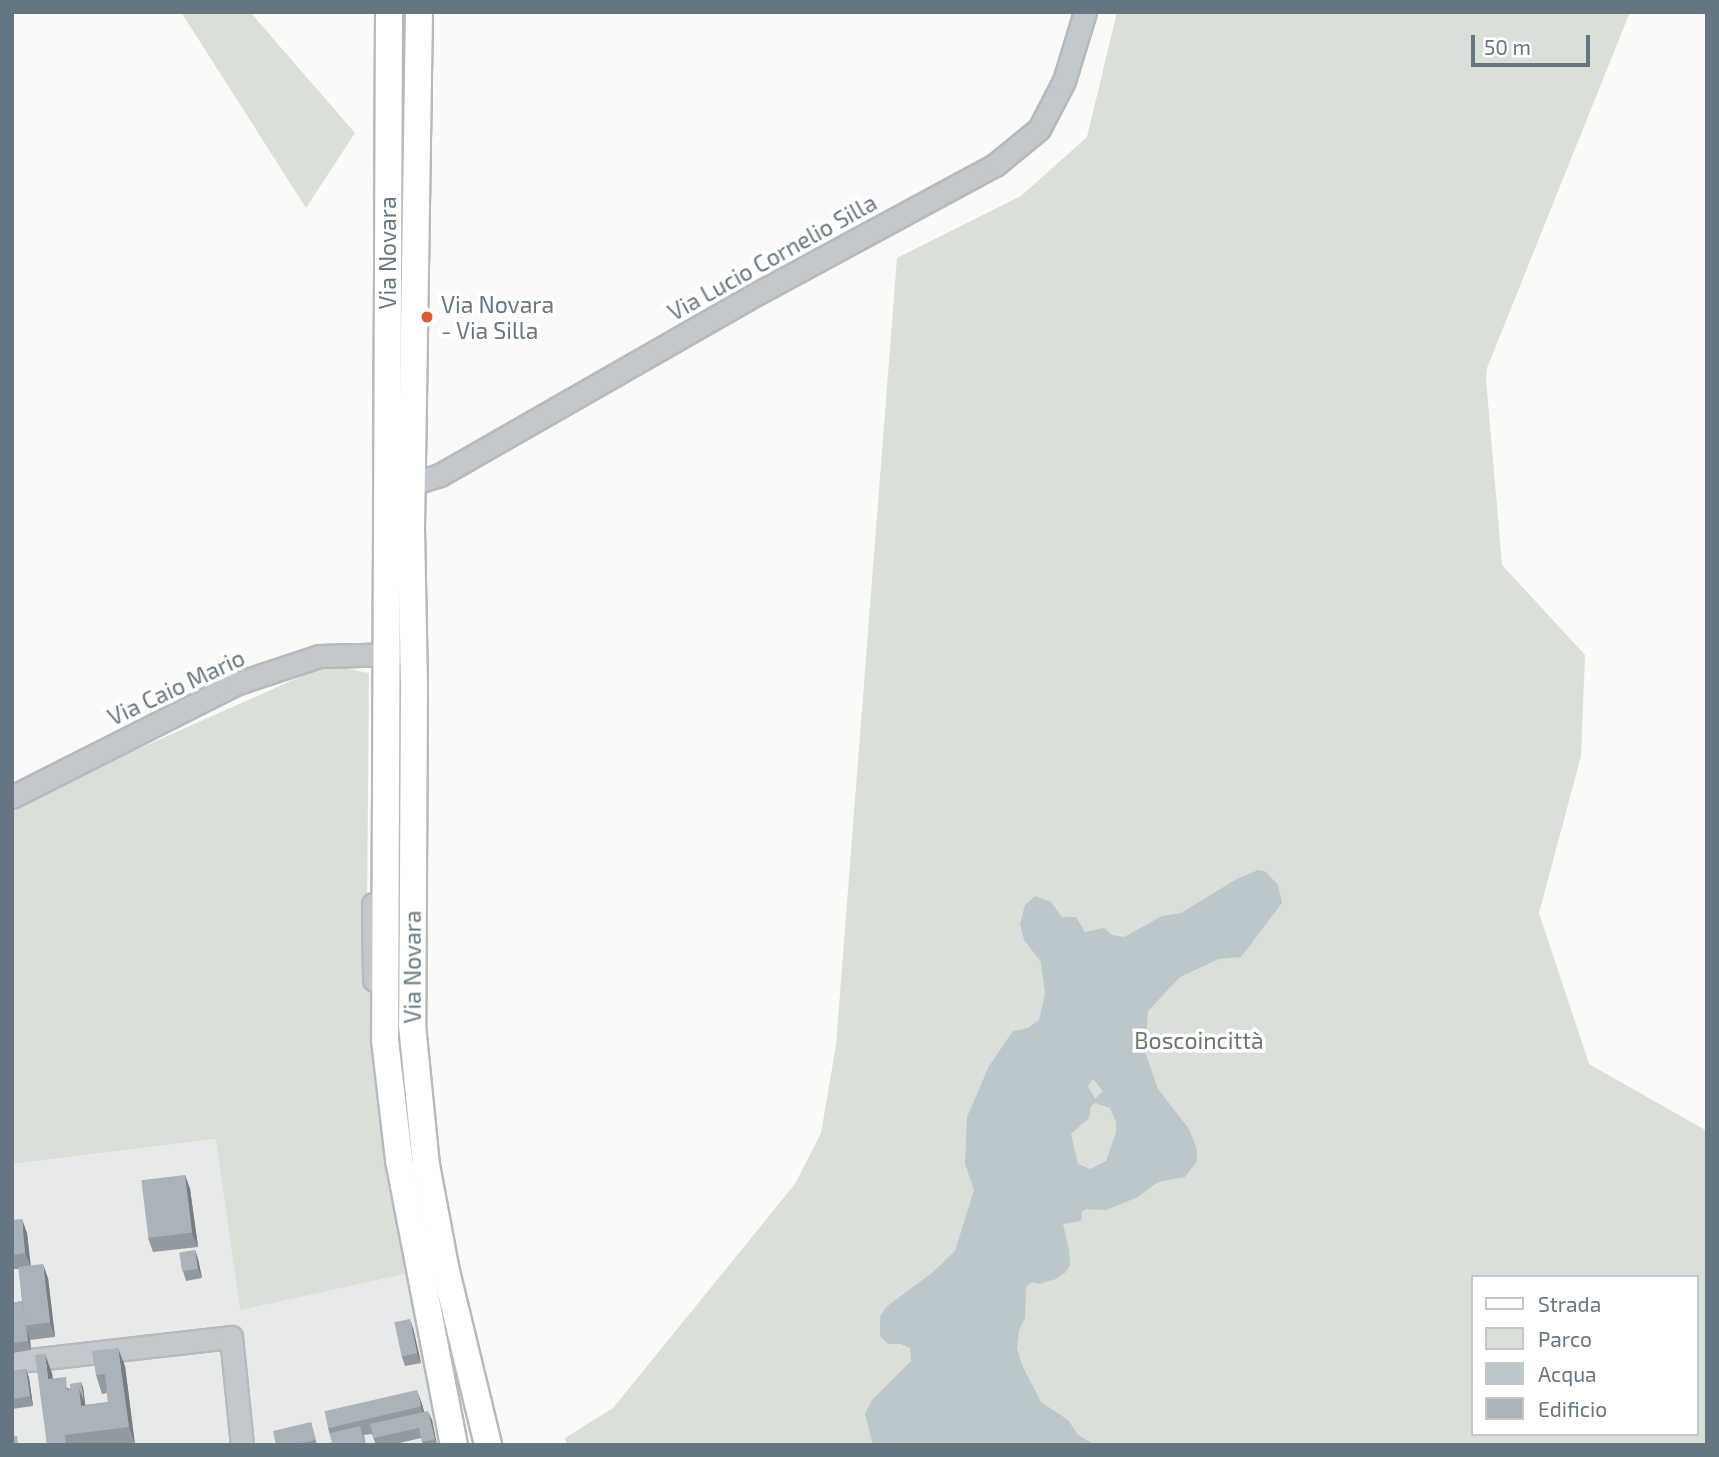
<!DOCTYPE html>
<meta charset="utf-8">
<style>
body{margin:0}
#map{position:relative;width:1719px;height:1457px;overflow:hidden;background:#fafaf8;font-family:"Exo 2",sans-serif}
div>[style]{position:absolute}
.built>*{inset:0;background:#e8e9e9}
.green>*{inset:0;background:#dadfd7}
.water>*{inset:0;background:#bbc7cb}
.roads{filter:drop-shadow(2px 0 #b5babe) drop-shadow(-2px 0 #b5babe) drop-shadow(0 2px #b5babe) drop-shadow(0 -2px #b5babe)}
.minor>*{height:21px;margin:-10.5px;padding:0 10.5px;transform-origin:10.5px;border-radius:10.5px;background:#c3c8cc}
.major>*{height:26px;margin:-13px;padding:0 13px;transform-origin:13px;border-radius:13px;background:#fff}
.wall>*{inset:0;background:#929a9f}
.shaded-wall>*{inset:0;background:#777d82}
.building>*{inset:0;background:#aab3b9;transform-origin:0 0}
.dots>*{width:19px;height:19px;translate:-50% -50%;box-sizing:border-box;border:4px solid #fff;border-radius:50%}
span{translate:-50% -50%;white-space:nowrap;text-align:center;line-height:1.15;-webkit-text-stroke:7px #fff;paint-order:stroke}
.street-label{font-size:23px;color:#657683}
.poi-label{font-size:23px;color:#657683}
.left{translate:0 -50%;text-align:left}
.park-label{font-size:23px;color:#687a64}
.frame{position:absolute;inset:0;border:14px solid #657683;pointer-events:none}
.legend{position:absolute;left:1471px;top:1275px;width:228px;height:161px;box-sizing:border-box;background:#fff;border:2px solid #c1c8cd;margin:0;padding:9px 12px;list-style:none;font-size:21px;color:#657683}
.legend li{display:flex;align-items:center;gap:14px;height:35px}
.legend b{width:35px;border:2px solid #c1c8cd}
.scale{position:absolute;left:1471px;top:35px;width:119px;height:32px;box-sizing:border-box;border:4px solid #657683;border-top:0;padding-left:9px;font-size:21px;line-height:24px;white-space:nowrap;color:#657683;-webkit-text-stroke:5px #fff;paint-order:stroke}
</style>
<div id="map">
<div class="built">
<i style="clip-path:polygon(217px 1139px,240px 1309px,409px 1273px,442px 1445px,12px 1445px,12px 1164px)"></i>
</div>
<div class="green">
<i style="clip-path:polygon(181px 12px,250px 12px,355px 133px,306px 208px)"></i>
<i style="clip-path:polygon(evenodd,1117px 12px,1630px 12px,1487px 368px,1486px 379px,1502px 565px,1585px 655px,1581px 756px,1539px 913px,1589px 1064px,1707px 1131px,1707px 1445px,567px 1445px,565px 1438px,613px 1408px,795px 1184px,821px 1133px,836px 1045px,897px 258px,1021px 196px,1087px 137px,1117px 12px,1472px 1277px,1696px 1277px,1696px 1434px,1472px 1434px,1472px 1277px)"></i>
<i style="clip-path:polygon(327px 665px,369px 673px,367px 911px,375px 1069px,409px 1273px,240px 1310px,216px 1139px,12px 1164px,12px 812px,104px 764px)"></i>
</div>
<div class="water">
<i style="clip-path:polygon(evenodd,1258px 870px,1266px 872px,1278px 885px,1282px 903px,1241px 957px,1219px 959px,1180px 977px,1148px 1011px,1145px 1052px,1158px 1089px,1189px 1129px,1197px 1149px,1197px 1161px,1185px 1177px,1158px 1182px,1138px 1197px,1106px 1210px,1086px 1209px,1082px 1212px,1081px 1221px,1063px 1224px,1069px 1250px,1070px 1265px,1066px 1272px,1056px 1279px,1039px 1284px,1032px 1282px,1026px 1287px,1025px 1318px,1019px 1330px,1017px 1348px,1022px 1365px,1041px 1402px,1068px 1420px,1078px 1435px,1095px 1445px,873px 1445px,865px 1414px,872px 1400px,911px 1361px,910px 1348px,901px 1344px,888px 1344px,880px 1336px,880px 1317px,886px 1307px,932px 1273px,955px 1251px,974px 1190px,965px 1164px,967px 1117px,989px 1066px,1013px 1031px,1028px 1028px,1039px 1020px,1045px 994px,1041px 962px,1024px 940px,1020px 924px,1025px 905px,1035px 896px,1051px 902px,1062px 917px,1076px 917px,1085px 932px,1104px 928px,1112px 935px,1124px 937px,1162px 916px,1181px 913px,1235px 880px,1258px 870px,1093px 1079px,1103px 1091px,1095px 1099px,1088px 1086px,1093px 1079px,1258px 870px,1095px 1103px,1110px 1108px,1116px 1122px,1116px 1133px,1106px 1161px,1090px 1169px,1078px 1164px,1071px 1134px,1089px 1118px,1091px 1106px,1095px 1103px)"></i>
</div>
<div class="roads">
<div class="minor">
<i style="left:398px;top:488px;width:44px;rotate:-17.2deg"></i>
<i style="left:440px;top:475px;width:354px;rotate:-29.8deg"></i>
<i style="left:747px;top:299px;width:282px;rotate:-28.4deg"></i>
<i style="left:995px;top:165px;width:57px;rotate:-39.3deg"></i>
<i style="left:1039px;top:129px;width:54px;rotate:-62.5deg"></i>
<i style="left:1064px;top:81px;width:72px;rotate:-73.1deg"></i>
<i style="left:12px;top:797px;width:253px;rotate:-26.8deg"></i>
<i style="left:238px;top:683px;width:85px;rotate:-18.4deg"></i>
<i style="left:319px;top:656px;width:83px;rotate:-1.4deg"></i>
<i style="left:373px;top:904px;width:76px;rotate:89.2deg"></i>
<i style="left:12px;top:1362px;width:220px;rotate:-6.5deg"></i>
<i style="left:231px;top:1337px;width:109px;rotate:84.2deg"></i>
</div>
<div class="major">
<i style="left:389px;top:12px;width:1028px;rotate:90.22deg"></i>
<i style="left:385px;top:1040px;width:121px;rotate:83.3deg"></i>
<i style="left:399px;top:1160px;width:290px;rotate:79.1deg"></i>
<i style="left:419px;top:12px;width:517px;rotate:90.89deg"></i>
<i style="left:411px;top:529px;width:157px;rotate:88.9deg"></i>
<i style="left:414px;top:686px;width:339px;rotate:90.3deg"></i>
<i style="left:412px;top:1025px;width:141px;rotate:84.3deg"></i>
<i style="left:426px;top:1165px;width:104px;rotate:79.4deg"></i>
<i style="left:445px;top:1267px;width:183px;rotate:76.4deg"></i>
</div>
</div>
<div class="wall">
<i style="clip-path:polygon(185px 1175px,190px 1189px,198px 1247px,153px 1252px,148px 1238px)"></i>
<i style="clip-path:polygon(12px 1220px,27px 1233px,30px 1265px,48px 1278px,55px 1337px,30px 1340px,31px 1350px,12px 1353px,12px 1303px,22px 1301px,19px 1269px,12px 1269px)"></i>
<i style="clip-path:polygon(195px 1250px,198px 1259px,202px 1278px,186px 1281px,183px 1271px)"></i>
<i style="clip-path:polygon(413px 1328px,421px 1363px,405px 1366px,402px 1357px)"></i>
<i style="clip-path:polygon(125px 1366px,135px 1445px,47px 1445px,52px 1373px,53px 1379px,70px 1389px,83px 1387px,85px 1405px,108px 1402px,107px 1393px,102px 1394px,96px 1375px)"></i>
<i style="clip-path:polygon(26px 1369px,29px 1378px,33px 1406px,12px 1409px,12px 1371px)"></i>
<i style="clip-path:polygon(422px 1404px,424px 1411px,432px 1420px,437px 1445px,423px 1445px,421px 1438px,391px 1445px,376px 1445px,372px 1434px,364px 1435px,366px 1445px,333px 1445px,328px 1428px)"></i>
<i style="clip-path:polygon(311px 1422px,317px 1445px,276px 1445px)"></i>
</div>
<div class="shaded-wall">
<i style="clip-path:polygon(185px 1175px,190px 1189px,198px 1247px,192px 1233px)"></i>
<i style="clip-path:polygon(22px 1219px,27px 1233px,31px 1267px,25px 1253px)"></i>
<i style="clip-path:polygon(195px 1250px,198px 1259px,202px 1278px,198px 1269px)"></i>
<i style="clip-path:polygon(43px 1264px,48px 1278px,55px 1337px,50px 1323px)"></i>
<i style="clip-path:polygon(410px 1319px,413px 1328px,421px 1363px,417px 1353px)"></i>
<i style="clip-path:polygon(27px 1330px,30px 1340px,31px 1350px,28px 1341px)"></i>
<i style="clip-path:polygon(118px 1348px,125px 1366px,135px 1445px,129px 1427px)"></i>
<i style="clip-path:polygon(45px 1354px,52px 1373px,55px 1398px,48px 1379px)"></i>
<i style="clip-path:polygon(26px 1369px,29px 1378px,33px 1406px,30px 1396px)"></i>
<i style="clip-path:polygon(81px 1382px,83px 1387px,88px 1424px,81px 1406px,79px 1388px)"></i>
<i style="clip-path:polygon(417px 1390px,422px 1404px,426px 1421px,421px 1407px)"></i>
<i style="clip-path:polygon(428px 1411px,432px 1420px,437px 1445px,435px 1439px)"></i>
</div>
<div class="building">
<i style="left:185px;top:1175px;width:58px;height:44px;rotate:83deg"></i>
<i style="clip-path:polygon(22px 1219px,25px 1253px,12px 1255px,12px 1220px)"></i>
<i style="left:195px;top:1250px;width:19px;height:16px;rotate:81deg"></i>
<i style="left:43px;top:1264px;width:59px;height:25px;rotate:83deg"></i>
<i style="clip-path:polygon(22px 1301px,28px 1341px,12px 1343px,12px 1303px)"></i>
<i style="left:410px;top:1319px;width:35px;height:16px;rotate:78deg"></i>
<i style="clip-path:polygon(118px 1348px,129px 1427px,65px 1435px,66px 1445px,47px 1445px,35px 1355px,45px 1354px,48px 1379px,66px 1377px,67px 1390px,79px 1388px,81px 1406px,108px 1402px,105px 1374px,96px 1375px,92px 1351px)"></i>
<i style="clip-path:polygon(26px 1369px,30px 1396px,12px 1399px,12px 1371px)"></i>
<i style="clip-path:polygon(81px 1382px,84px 1402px,79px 1388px,70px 1389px,70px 1384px)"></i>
<i style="left:417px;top:1390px;width:17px;height:95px;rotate:77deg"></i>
<i style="clip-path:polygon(428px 1411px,435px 1439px,422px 1442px,419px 1428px,374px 1438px,370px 1424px)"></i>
<i style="clip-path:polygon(311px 1422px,315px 1440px,293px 1445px,276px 1445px,273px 1431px)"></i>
<i style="clip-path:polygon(360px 1426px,365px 1444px,333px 1445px,330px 1433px)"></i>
<i style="clip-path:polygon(12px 1436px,17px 1436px,18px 1445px,12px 1445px)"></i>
<i style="clip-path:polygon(331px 1442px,332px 1445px,322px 1445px)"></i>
</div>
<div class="dots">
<i style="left:427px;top:317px;background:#e4572e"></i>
</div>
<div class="street-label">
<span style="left:387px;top:253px;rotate:-90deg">Via Novara</span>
<span style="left:772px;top:257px;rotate:-29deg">Via Lucio Cornelio Silla</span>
<span style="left:176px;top:687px;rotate:-25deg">Via Caio Mario</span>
<span style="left:412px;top:967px;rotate:-90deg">Via Novara</span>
</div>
<div class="poi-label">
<span class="left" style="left:441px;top:317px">Via Novara<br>- Via Silla</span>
</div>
<div class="park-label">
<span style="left:1199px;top:1040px">Boscoincittà</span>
</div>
<div class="frame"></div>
<ul class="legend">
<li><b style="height:9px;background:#fff"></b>Strada</li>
<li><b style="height:19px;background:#dadfd7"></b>Parco</li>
<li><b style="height:19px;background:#bbc7cb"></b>Acqua</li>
<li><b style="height:19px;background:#aab3b9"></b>Edificio</li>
</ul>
<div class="scale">50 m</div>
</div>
